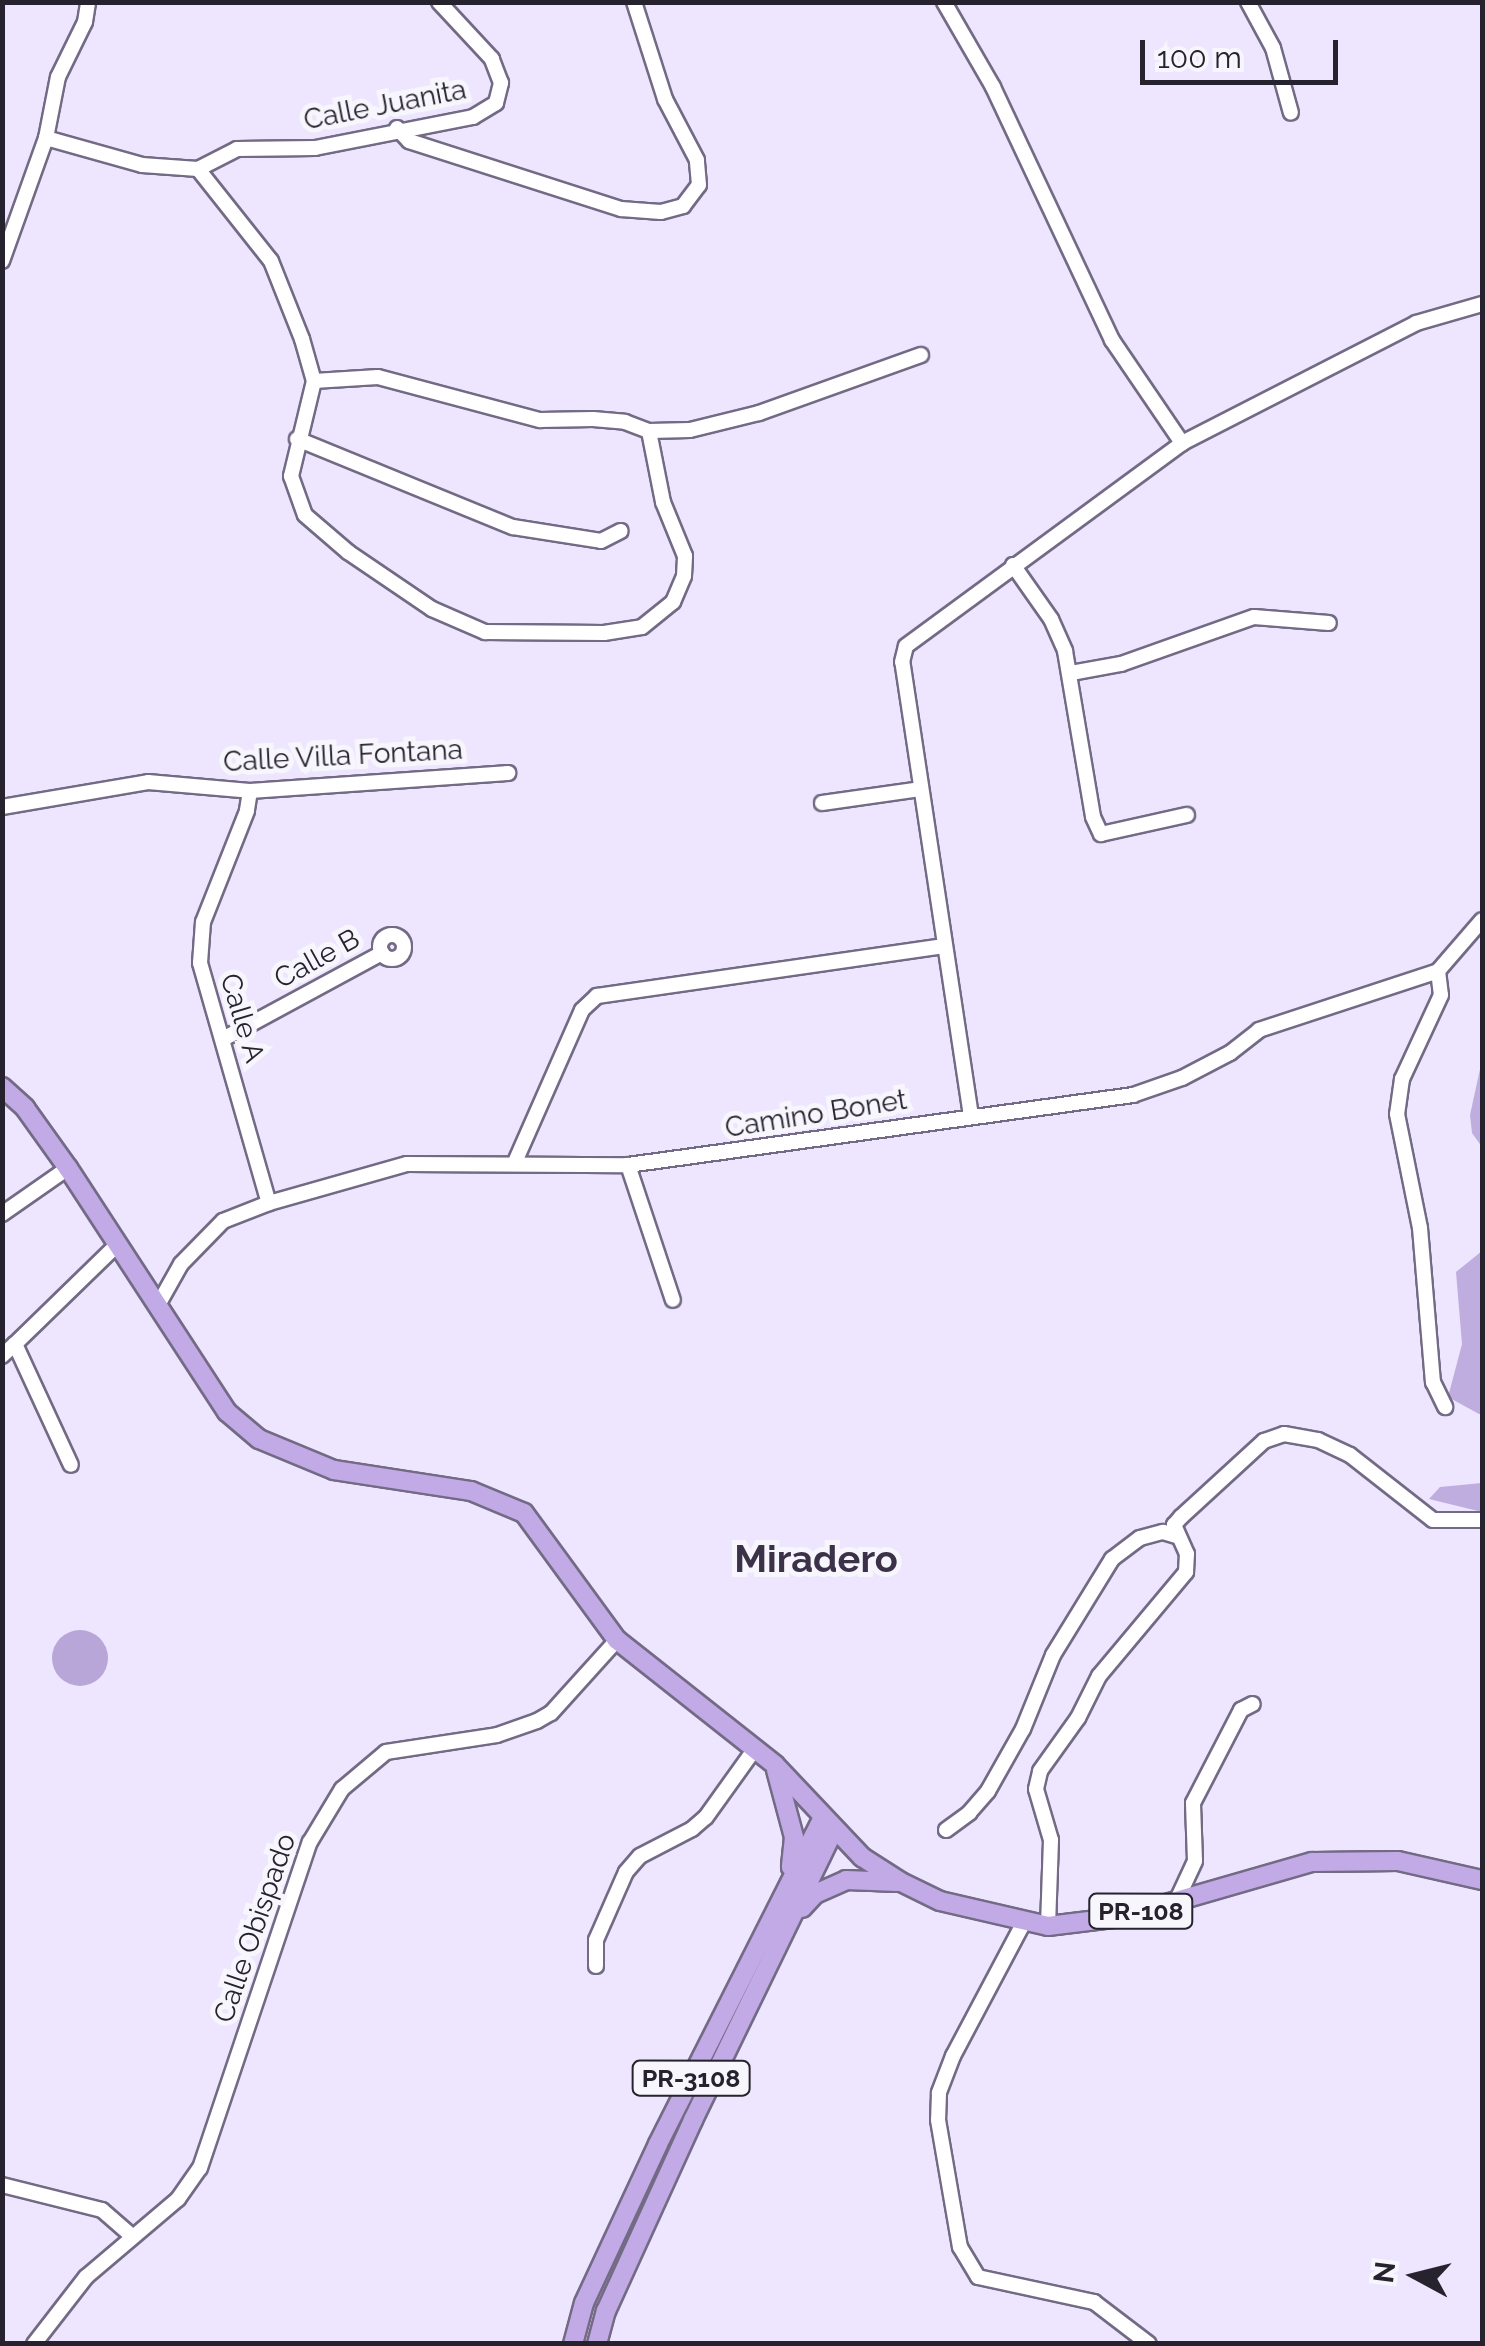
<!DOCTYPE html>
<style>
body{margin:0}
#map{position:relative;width:1485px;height:2346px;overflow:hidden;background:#eee5fe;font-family:Raleway,sans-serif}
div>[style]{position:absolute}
.forest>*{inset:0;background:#bfaddf}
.water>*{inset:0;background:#b7a6d7}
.round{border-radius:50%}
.roads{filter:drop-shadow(2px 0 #736a85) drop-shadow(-2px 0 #736a85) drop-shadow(0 2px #736a85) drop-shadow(0 -2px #736a85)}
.minor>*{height:14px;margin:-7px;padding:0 7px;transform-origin:7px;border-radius:7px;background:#fff}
.minor>.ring{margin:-7px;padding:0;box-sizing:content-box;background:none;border:14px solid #fff;border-radius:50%}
.major>*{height:18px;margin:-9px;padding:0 9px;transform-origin:9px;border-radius:9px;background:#c1aae5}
span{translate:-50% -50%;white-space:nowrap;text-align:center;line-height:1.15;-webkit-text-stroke:10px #f8f6fd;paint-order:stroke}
.shield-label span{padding:2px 8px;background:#f8f6fd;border:2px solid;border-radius:8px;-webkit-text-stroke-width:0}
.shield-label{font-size:25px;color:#27232e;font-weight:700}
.street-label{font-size:28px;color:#27232e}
.district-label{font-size:38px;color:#3b324a;font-weight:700}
.frame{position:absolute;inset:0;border:5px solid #27232e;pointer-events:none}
.north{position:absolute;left:1365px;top:2226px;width:100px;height:100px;-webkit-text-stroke:8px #f8f6fd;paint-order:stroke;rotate:277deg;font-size:28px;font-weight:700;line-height:40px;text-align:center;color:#27232e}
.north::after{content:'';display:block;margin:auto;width:35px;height:45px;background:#27232e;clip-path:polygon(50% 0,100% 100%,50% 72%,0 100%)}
.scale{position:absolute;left:1140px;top:40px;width:198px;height:45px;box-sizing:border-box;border:5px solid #27232e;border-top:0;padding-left:12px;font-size:30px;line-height:35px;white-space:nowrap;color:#27232e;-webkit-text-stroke:8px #f8f6fd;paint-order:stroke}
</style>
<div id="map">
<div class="forest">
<i style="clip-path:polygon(1482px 1060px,1482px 1147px,1472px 1133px,1470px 1115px)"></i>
<i style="clip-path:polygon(1482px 1251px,1482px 1414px,1479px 1414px,1448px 1397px,1462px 1344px,1456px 1272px)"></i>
<i style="clip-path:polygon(1482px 1483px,1482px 1512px,1429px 1499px,1440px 1487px)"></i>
</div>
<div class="water">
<i class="round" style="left:52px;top:1630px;width:56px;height:56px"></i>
</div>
<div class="roads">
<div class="minor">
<i style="left:944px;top:2px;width:98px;rotate:60deg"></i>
<i style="left:993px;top:87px;width:280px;rotate:64.8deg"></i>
<i style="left:1112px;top:340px;width:125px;rotate:55.8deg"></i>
<i style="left:1248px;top:2px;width:52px;rotate:61.5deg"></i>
<i style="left:1273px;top:48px;width:67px;rotate:74.5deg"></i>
<i style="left:397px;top:128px;width:18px;rotate:47deg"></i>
<i style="left:409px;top:141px;width:223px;rotate:17.8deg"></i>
<i style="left:621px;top:209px;width:40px;rotate:4.3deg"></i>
<i style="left:661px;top:212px;width:23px;rotate:-15deg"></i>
<i style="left:683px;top:206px;width:26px;rotate:-53deg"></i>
<i style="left:699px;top:185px;width:25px;rotate:-95deg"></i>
<i style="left:697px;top:160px;width:69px;rotate:-117.7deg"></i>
<i style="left:665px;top:99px;width:102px;rotate:-107.7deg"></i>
<i style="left:46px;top:138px;width:100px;rotate:15.7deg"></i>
<i style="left:142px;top:165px;width:56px;rotate:4.1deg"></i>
<i style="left:198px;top:169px;width:44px;rotate:-27.1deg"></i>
<i style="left:237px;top:149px;width:78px;rotate:-0.7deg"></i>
<i style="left:315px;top:148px;width:161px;rotate:-11.1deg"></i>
<i style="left:473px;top:117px;width:27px;rotate:-31deg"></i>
<i style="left:496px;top:103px;width:21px;rotate:-76deg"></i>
<i style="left:501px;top:83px;width:26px;rotate:-111deg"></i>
<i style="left:492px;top:59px;width:78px;rotate:-132.9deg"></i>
<i style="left:198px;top:169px;width:117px;rotate:51.6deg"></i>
<i style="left:271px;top:261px;width:84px;rotate:68.3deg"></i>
<i style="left:302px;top:339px;width:44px;rotate:74.1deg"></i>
<i style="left:314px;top:381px;width:98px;rotate:103.6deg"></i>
<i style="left:291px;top:476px;width:41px;rotate:70.3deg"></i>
<i style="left:305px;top:515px;width:57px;rotate:40.7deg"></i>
<i style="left:348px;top:552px;width:102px;rotate:34.2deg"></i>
<i style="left:432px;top:609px;width:58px;rotate:23.5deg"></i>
<i style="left:485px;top:632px;width:119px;rotate:0.5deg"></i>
<i style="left:604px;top:633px;width:38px;rotate:-9deg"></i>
<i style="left:642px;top:627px;width:40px;rotate:-39deg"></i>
<i style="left:673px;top:602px;width:28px;rotate:-67deg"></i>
<i style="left:684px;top:576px;width:20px;rotate:-87deg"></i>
<i style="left:685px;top:556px;width:58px;rotate:-112.2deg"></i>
<i style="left:663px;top:502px;width:72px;rotate:-101.2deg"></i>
<i style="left:2px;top:261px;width:131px;rotate:-70.3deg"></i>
<i style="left:46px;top:138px;width:62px;rotate:-78.9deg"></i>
<i style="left:58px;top:77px;width:61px;rotate:-63.9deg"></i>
<i style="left:85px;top:22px;width:20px;rotate:-81deg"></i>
<i style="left:314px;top:381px;width:64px;rotate:-3.6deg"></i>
<i style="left:378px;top:377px;width:168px;rotate:14.9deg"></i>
<i style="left:540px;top:420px;width:53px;rotate:-1.1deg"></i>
<i style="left:593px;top:419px;width:32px;rotate:5deg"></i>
<i style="left:625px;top:422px;width:26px;rotate:21deg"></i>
<i style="left:649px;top:431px;width:41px;rotate:-1.4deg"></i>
<i style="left:690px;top:430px;width:71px;rotate:-13.8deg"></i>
<i style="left:759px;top:413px;width:172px;rotate:-19.7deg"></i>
<i style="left:297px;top:439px;width:233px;rotate:22.2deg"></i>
<i style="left:513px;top:527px;width:89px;rotate:9deg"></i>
<i style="left:601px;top:541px;width:22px;rotate:-27deg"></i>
<i style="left:1013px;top:565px;width:66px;rotate:54.9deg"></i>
<i style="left:1051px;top:619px;width:35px;rotate:66deg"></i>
<i style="left:1065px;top:651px;width:168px;rotate:80.4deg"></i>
<i style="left:1093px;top:817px;width:19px;rotate:65deg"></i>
<i style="left:1101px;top:834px;width:88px;rotate:-12.5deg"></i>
<i style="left:1071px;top:673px;width:51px;rotate:-10.2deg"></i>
<i style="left:1121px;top:664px;width:141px;rotate:-19.5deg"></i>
<i style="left:1254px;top:617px;width:75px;rotate:4.6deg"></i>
<i style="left:250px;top:791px;width:20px;rotate:99deg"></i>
<i style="left:247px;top:811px;width:119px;rotate:111.6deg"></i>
<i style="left:203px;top:922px;width:41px;rotate:94.2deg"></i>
<i style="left:200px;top:963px;width:250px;rotate:74deg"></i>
<i style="left:822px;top:803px;width:99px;rotate:-8.1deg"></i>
<i style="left:2px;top:807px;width:148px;rotate:-9.7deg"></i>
<i style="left:148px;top:782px;width:102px;rotate:5deg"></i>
<i style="left:250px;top:791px;width:259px;rotate:-4deg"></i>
<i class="ring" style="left:380px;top:935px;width:10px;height:10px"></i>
<i style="left:1438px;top:971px;width:24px;rotate:83deg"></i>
<i style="left:1441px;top:995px;width:93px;rotate:114.9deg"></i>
<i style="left:1402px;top:1079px;width:35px;rotate:98deg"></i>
<i style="left:1397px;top:1114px;width:116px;rotate:78.6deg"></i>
<i style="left:1420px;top:1228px;width:155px;rotate:85.2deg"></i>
<i style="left:1433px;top:1382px;width:28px;rotate:64deg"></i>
<i style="left:223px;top:1039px;width:181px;rotate:-28.4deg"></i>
<i style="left:971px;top:1116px;width:459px;rotate:-98.6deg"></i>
<i style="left:902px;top:662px;width:16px;rotate:-76deg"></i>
<i style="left:906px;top:646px;width:343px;rotate:-36.3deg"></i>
<i style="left:1182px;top:443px;width:263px;rotate:-27.1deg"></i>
<i style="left:1416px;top:323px;width:69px;rotate:-16.1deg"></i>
<i style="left:515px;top:1162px;width:166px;rotate:-66.2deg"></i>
<i style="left:582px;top:1010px;width:21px;rotate:-43deg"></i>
<i style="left:597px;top:996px;width:349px;rotate:-8.2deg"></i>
<i style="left:628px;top:1165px;width:142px;rotate:71.6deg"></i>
<i style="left:2px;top:1214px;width:80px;rotate:-34.9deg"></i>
<i style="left:158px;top:1305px;width:47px;rotate:-60.7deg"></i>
<i style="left:181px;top:1264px;width:60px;rotate:-45.7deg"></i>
<i style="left:223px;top:1221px;width:49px;rotate:-21.4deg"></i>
<i style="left:269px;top:1203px;width:143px;rotate:-15.8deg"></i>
<i style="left:407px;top:1164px;width:221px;rotate:0.3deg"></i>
<i style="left:628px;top:1165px;width:510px;rotate:-7.89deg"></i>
<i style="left:1133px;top:1095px;width:52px;rotate:-19.1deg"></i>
<i style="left:1182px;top:1078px;width:54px;rotate:-27.5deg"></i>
<i style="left:1230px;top:1053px;width:37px;rotate:-38deg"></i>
<i style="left:1259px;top:1030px;width:188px;rotate:-18.2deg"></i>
<i style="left:1438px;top:971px;width:67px;rotate:-49.2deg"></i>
<i style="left:15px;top:1344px;width:144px;rotate:-44.2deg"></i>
<i style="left:2px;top:1356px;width:18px;rotate:-43deg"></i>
<i style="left:15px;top:1344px;width:133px;rotate:65.2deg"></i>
<i style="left:946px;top:1830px;width:29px;rotate:-36deg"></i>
<i style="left:969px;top:1813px;width:29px;rotate:-49deg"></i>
<i style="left:988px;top:1791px;width:71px;rotate:-60.6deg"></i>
<i style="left:1023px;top:1729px;width:80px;rotate:-67.9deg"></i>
<i style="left:1053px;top:1655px;width:113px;rotate:-58.4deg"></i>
<i style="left:1112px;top:1559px;width:35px;rotate:-37deg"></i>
<i style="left:1140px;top:1538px;width:24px;rotate:-15deg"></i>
<i style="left:1163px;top:1532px;width:14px;rotate:17deg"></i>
<i style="left:1176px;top:1902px;width:45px;rotate:-65.1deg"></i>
<i style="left:1195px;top:1861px;width:58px;rotate:-92deg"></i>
<i style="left:1193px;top:1803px;width:105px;rotate:-62.7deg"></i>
<i style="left:1241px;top:1710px;width:13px;rotate:-27deg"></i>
<i style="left:1024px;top:1922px;width:152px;rotate:117.9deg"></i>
<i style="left:953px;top:2056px;width:40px;rotate:111deg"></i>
<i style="left:939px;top:2093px;width:27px;rotate:92deg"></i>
<i style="left:938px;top:2120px;width:129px;rotate:80.2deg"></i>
<i style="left:960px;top:2247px;width:35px;rotate:59deg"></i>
<i style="left:978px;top:2277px;width:119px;rotate:12.2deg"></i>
<i style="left:1094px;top:2302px;width:69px;rotate:37.4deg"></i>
<i style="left:1048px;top:1926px;width:86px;rotate:-88deg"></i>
<i style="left:1051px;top:1840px;width:53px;rotate:-106.4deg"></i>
<i style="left:1036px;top:1789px;width:18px;rotate:-77deg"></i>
<i style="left:1040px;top:1771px;width:65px;rotate:-54.4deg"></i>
<i style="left:1078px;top:1718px;width:47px;rotate:-63.4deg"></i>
<i style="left:1099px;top:1676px;width:136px;rotate:-50.1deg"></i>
<i style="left:1186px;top:1572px;width:18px;rotate:-87deg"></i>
<i style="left:1187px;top:1554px;width:32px;rotate:-114deg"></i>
<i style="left:1174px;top:1525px;width:11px;rotate:-49deg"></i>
<i style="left:1181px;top:1517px;width:113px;rotate:-42.5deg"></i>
<i style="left:1264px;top:1441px;width:21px;rotate:-19deg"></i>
<i style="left:1284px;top:1434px;width:35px;rotate:10deg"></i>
<i style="left:1318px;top:1440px;width:35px;rotate:25deg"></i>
<i style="left:1350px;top:1455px;width:105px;rotate:38.1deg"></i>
<i style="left:1433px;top:1520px;width:49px"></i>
<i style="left:596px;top:1966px;width:26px;rotate:-90deg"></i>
<i style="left:596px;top:1940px;width:74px;rotate:-66.2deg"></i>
<i style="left:626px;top:1872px;width:21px;rotate:-49deg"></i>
<i style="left:640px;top:1856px;width:59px;rotate:-27.4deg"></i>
<i style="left:692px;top:1829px;width:18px;rotate:-41deg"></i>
<i style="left:706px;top:1817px;width:82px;rotate:-54.4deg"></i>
<i style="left:2px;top:2185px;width:103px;rotate:14deg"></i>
<i style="left:102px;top:2210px;width:40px;rotate:41deg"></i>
<i style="left:34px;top:2344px;width:85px;rotate:-52.2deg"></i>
<i style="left:86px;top:2277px;width:121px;rotate:-40.3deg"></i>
<i style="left:178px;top:2199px;width:38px;rotate:-55deg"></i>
<i style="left:200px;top:2168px;width:344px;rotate:-71.4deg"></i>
<i style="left:310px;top:1842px;width:62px;rotate:-58.9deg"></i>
<i style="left:342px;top:1789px;width:57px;rotate:-40.1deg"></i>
<i style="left:386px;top:1752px;width:112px;rotate:-8.7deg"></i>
<i style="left:497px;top:1735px;width:42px;rotate:-19.3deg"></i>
<i style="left:537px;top:1721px;width:16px;rotate:-30deg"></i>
<i style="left:551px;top:1713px;width:98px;rotate:-47.9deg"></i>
</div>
<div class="major">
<i style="left:2px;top:1087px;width:31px;rotate:42deg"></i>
<i style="left:25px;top:1108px;width:74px;rotate:54.4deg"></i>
<i style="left:68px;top:1168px;width:291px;rotate:56.9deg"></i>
<i style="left:227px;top:1412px;width:42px;rotate:40.2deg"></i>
<i style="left:259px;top:1439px;width:81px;rotate:22.5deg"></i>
<i style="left:334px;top:1470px;width:139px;rotate:8.7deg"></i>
<i style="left:471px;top:1491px;width:57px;rotate:22.5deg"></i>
<i style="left:524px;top:1513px;width:157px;rotate:53.8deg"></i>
<i style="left:617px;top:1640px;width:201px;rotate:38.3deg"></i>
<i style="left:775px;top:1765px;width:127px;rotate:46.6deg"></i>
<i style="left:862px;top:1857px;width:46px;rotate:32.7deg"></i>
<i style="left:901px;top:1882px;width:43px;rotate:26deg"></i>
<i style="left:940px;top:1901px;width:111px;rotate:13deg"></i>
<i style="left:1048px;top:1926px;width:74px;rotate:-7deg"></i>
<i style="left:1121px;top:1917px;width:199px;rotate:-16.1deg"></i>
<i style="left:1312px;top:1862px;width:86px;rotate:-0.7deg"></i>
<i style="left:1398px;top:1861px;width:86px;rotate:12.7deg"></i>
<i style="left:776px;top:1770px;width:69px;rotate:75deg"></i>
<i style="left:794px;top:1837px;width:30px;rotate:96deg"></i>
<i style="left:802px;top:1908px;width:19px;rotate:-47deg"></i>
<i style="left:815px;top:1894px;width:34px;rotate:-24deg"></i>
<i style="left:846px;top:1880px;width:51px;rotate:2.2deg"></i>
<i style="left:573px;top:2344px;width:42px;rotate:-75deg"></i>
<i style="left:584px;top:2303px;width:175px;rotate:-65deg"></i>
<i style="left:658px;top:2144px;width:364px;rotate:-63.2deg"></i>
<i style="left:597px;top:2344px;width:34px;rotate:-75deg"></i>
<i style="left:606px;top:2311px;width:210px;rotate:-65.5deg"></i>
<i style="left:693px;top:2120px;width:322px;rotate:-64.1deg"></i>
</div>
</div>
<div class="shield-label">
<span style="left:1141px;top:1911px">PR-108</span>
<span style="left:691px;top:2078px">PR-3108</span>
</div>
<div class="street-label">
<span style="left:385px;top:105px;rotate:-11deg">Calle Juanita</span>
<span style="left:343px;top:756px;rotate:-3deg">Calle Villa Fontana</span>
<span style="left:317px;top:959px;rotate:-29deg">Calle B</span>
<span style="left:242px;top:1018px;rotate:73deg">Calle A</span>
<span style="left:816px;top:1114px;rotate:-9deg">Camino Bonet</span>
<span style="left:255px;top:1928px;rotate:-71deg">Calle Obispado</span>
</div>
<div class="district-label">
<span style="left:816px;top:1559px">Miradero</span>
</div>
<div class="frame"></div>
<div class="north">N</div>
<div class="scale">100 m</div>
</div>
